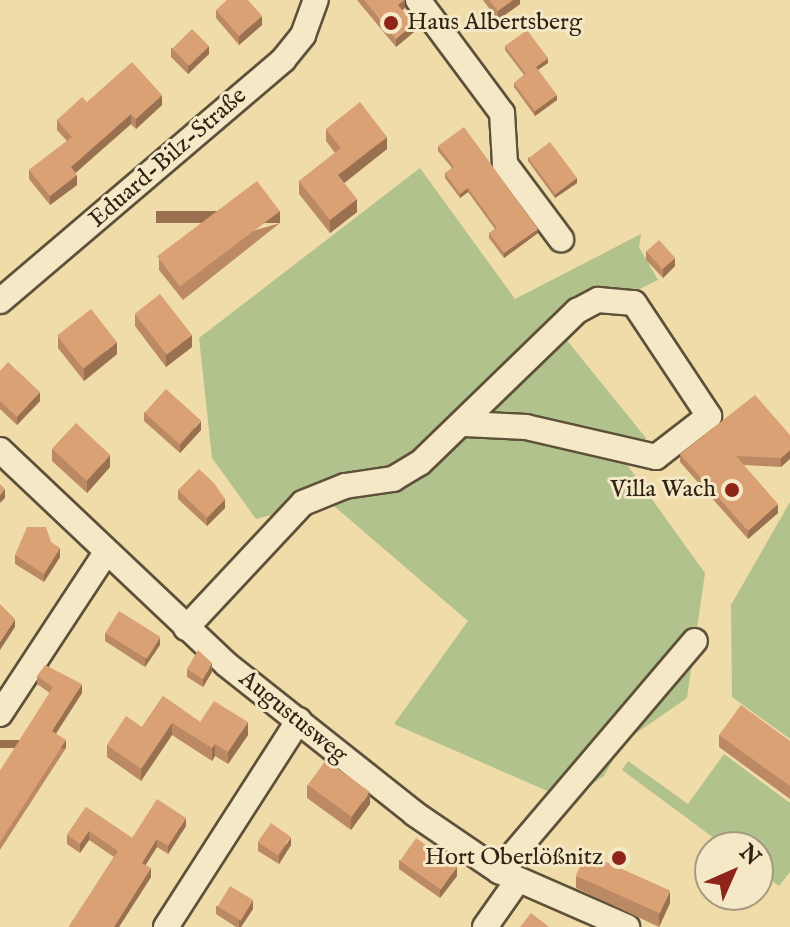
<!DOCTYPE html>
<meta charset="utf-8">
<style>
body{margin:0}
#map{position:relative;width:790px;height:927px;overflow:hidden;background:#efdca9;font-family:"IM FELL English",serif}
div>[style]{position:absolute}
.green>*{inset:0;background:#b2c28d}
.roads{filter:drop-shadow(2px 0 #5e513a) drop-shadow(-2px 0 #5e513a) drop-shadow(0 2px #5e513a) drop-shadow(0 -2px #5e513a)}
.minor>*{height:24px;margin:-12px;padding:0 12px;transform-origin:12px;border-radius:12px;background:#f5e8c7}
.wall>*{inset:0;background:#bb8a64}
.shaded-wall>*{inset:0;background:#997151;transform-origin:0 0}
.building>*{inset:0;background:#daa174;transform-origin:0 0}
.dots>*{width:22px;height:22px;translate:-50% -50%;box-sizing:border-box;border:4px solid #f5e8c7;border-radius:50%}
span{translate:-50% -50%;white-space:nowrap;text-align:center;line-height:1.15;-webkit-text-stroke:6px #f5e8c7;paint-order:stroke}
.poi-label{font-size:24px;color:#2e2315}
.left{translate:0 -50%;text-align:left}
.right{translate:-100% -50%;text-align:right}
.street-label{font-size:24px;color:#2e2315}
.north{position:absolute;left:694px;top:831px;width:80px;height:80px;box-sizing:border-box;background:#f5e8c7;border:2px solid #a59980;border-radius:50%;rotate:45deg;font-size:22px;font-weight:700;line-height:32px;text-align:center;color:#2e2315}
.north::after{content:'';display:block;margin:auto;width:28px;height:36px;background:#8f2418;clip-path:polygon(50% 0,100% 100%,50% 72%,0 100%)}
</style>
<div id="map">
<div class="green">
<i style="clip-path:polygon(420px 168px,515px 299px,641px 234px,639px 247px,658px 280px,603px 307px,565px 338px,646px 438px,628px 466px,705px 573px,687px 698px,622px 743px,604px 776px,568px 800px,394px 724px,468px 621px,327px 500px,256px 519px,212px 458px,199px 338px)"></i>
<i style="clip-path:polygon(790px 502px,790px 739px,732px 697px,731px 605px)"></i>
<i style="clip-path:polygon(724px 754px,790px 803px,790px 872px,779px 886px,758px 871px,758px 847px,726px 847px,622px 770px,628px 761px,688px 804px)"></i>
</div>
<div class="roads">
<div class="minor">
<i style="left:418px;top:0;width:141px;rotate:53.4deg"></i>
<i style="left:502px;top:113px;width:51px;rotate:86.6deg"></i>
<i style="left:505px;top:164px;width:94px;rotate:53.3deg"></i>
<i style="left:0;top:301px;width:372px;rotate:-40.4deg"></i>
<i style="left:283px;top:60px;width:32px;rotate:-51deg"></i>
<i style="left:303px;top:35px;width:37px;rotate:-70deg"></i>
<i style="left:0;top:450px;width:311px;rotate:43.4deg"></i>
<i style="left:226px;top:664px;width:241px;rotate:38.4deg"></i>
<i style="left:415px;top:814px;width:102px;rotate:34.2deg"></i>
<i style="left:499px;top:871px;width:140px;rotate:23.6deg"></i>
<i style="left:186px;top:628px;width:171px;rotate:-46.9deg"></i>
<i style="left:303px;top:503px;width:45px;rotate:-22deg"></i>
<i style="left:345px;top:486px;width:49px;rotate:-8.3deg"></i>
<i style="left:393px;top:479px;width:31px;rotate:-31deg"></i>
<i style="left:420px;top:463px;width:219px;rotate:-44.1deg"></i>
<i style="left:577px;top:311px;width:24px;rotate:-28deg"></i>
<i style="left:598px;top:300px;width:36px;rotate:5deg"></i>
<i style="left:634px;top:303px;width:136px;rotate:56.4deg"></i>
<i style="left:709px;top:416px;width:67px;rotate:142.3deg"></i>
<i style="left:656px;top:457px;width:133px;rotate:-167deg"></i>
<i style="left:526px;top:427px;width:61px;rotate:-177.2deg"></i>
<i style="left:0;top:714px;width:191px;rotate:-56.7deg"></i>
<i style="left:499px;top:871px;width:302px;rotate:-49.6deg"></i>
<i style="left:166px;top:927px;width:246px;rotate:-57.3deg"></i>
<i style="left:485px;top:927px;width:57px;rotate:-54.9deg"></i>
</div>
</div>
<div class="wall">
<i style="clip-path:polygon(357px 0,405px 0,405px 8px,402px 10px,414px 32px,396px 47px)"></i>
<i style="clip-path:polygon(483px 0,520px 0,520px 4px,498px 20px)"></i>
<i style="clip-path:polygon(216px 10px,262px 25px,239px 45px,216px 18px)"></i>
<i style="clip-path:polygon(505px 46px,548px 63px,538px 70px,557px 100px,535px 116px,514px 87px,514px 83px,524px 75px,505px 50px)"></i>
<i style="clip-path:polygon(171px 48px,209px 54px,188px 74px,171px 57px)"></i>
<i style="clip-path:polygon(87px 102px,162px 105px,136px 129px,131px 124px,75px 173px,77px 185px,50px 205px,29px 179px,29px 170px,67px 141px,57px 130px,57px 120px)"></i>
<i style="clip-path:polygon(326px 129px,387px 149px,344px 183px,357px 212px,330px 233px,299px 194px,299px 181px,335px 153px,326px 141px)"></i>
<i style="clip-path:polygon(438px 146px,538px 233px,504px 258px,489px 238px,489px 233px,495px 229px,468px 192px,460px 198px,445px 178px,445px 173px,452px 168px,438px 151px)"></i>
<i style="clip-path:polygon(528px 157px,577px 183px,555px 198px,528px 161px)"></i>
<i style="clip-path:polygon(280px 223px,183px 300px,159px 270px,159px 258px)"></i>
<i style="clip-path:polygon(646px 251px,675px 266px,663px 278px,646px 260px)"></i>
<i style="clip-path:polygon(135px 314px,192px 347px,166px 367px,135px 326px)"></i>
<i style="clip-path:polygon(58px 336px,117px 354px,84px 381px,58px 348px)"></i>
<i style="clip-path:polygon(0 371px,40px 401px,17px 425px,0 409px)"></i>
<i style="clip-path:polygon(144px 412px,201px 430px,180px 453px,144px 421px)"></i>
<i style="clip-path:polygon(790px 435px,781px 467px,744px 465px,778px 513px,748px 539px,680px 462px,680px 454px)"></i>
<i style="clip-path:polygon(52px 449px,110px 467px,87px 493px,52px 461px)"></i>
<i style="clip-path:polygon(178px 490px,225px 508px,207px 526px,178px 499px)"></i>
<i style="clip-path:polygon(51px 542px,60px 557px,44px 582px,15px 564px,15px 555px)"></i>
<i style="clip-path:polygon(105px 633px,160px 645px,145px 667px,105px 641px)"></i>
<i style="clip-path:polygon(187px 669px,212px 672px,203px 687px,187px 677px)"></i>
<i style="clip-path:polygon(37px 676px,82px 693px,56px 734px,66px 748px,0 850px,0 771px,50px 693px,37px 684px)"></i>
<i style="clip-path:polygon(163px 696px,200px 722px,248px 735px,228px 764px,215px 756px,212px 761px,172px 735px,141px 781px,107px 757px,107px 745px,142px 727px)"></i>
<i style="clip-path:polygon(719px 735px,790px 741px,790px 799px,719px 747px)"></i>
<i style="clip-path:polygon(307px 785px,370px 804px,351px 830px,307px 798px)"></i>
<i style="clip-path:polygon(86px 807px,132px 838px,186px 826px,168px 854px,157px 847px,145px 865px,151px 877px,119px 927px,69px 927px,114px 857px,89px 840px,80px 853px,67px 844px,67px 835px)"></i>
<i style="clip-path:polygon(258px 842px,291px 845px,279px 864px,258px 851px)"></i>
<i style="clip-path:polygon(399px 860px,457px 876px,440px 898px,399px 869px)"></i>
<i style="clip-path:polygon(576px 876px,670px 903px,659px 927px,576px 888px)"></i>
<i style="clip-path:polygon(216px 906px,253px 909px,241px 927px,236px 927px,216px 914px)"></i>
</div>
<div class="shaded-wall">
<i style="clip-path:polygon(405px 0,405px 8px,398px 14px,398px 5px)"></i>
<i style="clip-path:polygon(513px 0,520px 0,520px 4px,498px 20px,498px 11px)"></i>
<i style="clip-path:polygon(262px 16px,262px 25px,239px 45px,239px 36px)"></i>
<i style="clip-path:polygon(414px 24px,414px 32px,396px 47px,396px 39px)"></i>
<i style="clip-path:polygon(209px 46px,209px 54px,188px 74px,188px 66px)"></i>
<i style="clip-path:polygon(548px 58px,548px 63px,536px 71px,536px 67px)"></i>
<i style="clip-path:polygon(162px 95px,162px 105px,136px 129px,136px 119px)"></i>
<i style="clip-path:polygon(557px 95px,557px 100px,535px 116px,535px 111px)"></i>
<i style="clip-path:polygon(131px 114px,131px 124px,71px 177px,71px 167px)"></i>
<i style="clip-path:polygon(387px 137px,387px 149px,338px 188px,338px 175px)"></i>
<i style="clip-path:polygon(77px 175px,77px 185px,50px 205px,50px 196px)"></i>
<i style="clip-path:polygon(577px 178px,577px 183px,555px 198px,555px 194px)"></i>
<i style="clip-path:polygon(468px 188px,468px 192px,460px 198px,460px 194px)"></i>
<i style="clip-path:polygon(357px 199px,357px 212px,330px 233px,330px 220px)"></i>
<i style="left:280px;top:211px;width:12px;height:124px;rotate:90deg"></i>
<i style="clip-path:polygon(538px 229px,538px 233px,504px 258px,504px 253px)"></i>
<i style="clip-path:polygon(675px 258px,675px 266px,663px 278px,663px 269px)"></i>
<i style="clip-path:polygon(192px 335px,192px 347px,166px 367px,166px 354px)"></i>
<i style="clip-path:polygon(117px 342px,117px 354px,84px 381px,84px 369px)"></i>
<i style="clip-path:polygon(40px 392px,40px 401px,17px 425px,17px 417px)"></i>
<i style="clip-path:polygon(201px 421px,201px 430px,180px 453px,180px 445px)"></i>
<i style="clip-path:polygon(790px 450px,790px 459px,781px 467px,781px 458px)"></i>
<i style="clip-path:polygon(110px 455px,110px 467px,87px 493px,87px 481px)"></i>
<i style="clip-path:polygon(5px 489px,5px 498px,0 503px,0 495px)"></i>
<i style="clip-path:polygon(225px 499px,225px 508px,207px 526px,207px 518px)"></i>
<i style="clip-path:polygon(778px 504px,778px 513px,748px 539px,748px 531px)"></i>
<i style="clip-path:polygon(60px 548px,60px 557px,44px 582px,44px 574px)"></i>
<i style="clip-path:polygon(15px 619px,15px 627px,0 650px,0 642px)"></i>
<i style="clip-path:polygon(160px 637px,160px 645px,145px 667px,145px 659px)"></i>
<i style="clip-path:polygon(212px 663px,212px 672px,203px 687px,203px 679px)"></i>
<i style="clip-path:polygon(82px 684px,82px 693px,52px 739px,52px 731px)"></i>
<i style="clip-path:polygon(248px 722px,248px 735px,228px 764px,228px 752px)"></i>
<i style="clip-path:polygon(172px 723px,172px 735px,141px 781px,141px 769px)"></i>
<i style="left:66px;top:740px;width:8px;height:121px;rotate:90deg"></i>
<i style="clip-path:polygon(215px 744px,215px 756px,212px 761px,212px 748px)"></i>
<i style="clip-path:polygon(370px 792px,370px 804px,351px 830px,351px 818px)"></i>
<i style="clip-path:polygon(186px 818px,186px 826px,168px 854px,168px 846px)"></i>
<i style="clip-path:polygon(89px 831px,89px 840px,80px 853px,80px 844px)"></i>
<i style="clip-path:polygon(291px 837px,291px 845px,279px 864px,279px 856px)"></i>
<i style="clip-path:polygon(157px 839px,157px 847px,142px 871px,142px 863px)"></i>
<i style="clip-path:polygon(457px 867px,457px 876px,440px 898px,440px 890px)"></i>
<i style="clip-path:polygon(151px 868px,151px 877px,119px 927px,114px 927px)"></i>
<i style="clip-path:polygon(670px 891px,670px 903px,659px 927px,659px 915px)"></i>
<i style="clip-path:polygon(253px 900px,253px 909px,241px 927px,239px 927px,239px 921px)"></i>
</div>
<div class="building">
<i style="clip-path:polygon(227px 0,248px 0,262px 16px,239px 36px,216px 10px)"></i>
<i style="clip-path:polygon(364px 0,404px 0,398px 5px,414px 24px,396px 39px)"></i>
<i style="clip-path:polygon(489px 0,513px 0,498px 11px)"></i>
<i style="left:192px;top:29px;width:24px;height:28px;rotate:45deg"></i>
<i style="clip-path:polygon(527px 30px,548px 58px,536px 67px,557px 95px,535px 111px,514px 83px,526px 74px,505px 46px)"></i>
<i style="clip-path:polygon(132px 62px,162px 95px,136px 119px,131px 114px,71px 167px,77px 175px,50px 196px,29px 170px,72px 137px,57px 120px,82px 97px,87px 102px)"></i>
<i style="clip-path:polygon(360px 102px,387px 137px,338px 175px,357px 199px,330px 220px,299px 181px,341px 148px,326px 129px)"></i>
<i style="clip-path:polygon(464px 127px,538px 229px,504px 253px,489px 233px,497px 228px,468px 188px,460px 194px,445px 173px,454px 167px,438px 146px)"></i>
<i style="left:550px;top:142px;width:45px;height:27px;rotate:53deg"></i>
<i style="left:257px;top:181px;width:38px;height:125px;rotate:53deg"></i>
<i style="left:659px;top:240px;width:24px;height:17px;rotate:48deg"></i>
<i style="left:160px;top:294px;width:52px;height:32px;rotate:52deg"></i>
<i style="left:91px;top:309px;width:42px;height:43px;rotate:52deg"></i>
<i style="clip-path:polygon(8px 362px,40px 392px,17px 417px,0 401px,0 371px)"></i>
<i style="left:166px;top:389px;width:47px;height:32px;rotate:42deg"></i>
<i style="clip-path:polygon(755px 395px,790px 435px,790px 450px,781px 458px,736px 456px,778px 504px,748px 531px,680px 454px)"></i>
<i style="left:76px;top:423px;width:47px;height:35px;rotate:43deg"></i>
<i style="clip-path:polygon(199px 469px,214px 483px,225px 499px,207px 518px,178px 490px)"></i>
<i style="clip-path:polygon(0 484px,5px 489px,0 495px)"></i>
<i style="clip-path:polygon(27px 527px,46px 527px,51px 542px,60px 548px,44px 574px,15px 555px)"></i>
<i style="clip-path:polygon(0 604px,15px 619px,0 642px)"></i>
<i style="left:119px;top:611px;width:49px;height:26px;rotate:32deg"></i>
<i style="clip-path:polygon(198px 650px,212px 663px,203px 679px,187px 669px)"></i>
<i style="clip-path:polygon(45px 665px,82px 684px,52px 731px,66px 740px,0 842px,0 771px,53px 687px,37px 676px)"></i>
<i style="clip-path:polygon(163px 696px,200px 722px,214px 701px,248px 722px,228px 752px,215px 744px,212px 748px,172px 723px,141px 769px,107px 745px,126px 716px,142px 727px)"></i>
<i style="clip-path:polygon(741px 705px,790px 741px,790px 786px,719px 735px)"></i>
<i style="left:326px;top:760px;width:54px;height:31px;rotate:36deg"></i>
<i style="clip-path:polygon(157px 799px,186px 818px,168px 846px,157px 839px,142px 863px,151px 868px,114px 927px,71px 927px,69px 926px,118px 851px,89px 831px,80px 844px,67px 835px,86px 807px,132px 838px)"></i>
<i style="left:271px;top:823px;width:24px;height:23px;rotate:35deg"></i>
<i style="left:416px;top:838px;width:50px;height:28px;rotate:35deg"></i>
<i style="left:586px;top:853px;width:92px;height:25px;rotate:24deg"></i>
<i style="left:230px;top:886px;width:27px;height:24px;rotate:31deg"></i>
<i style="clip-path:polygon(531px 913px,549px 927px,520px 927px)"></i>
</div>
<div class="dots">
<i style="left:391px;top:23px;background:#8f2418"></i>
<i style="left:732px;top:490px;background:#8f2418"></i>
<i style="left:619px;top:858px;background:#8f2418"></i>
</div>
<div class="poi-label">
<span class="left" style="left:407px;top:23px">Haus Albertsberg</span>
<span class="right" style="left:716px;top:490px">Villa Wach</span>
<span class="right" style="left:603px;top:858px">Hort Oberlößnitz</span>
</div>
<div class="street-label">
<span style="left:168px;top:158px;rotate:-41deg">Eduard-Bilz-Straße</span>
<span style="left:293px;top:717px;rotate:39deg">Augustusweg</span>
</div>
<div class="north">N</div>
</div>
